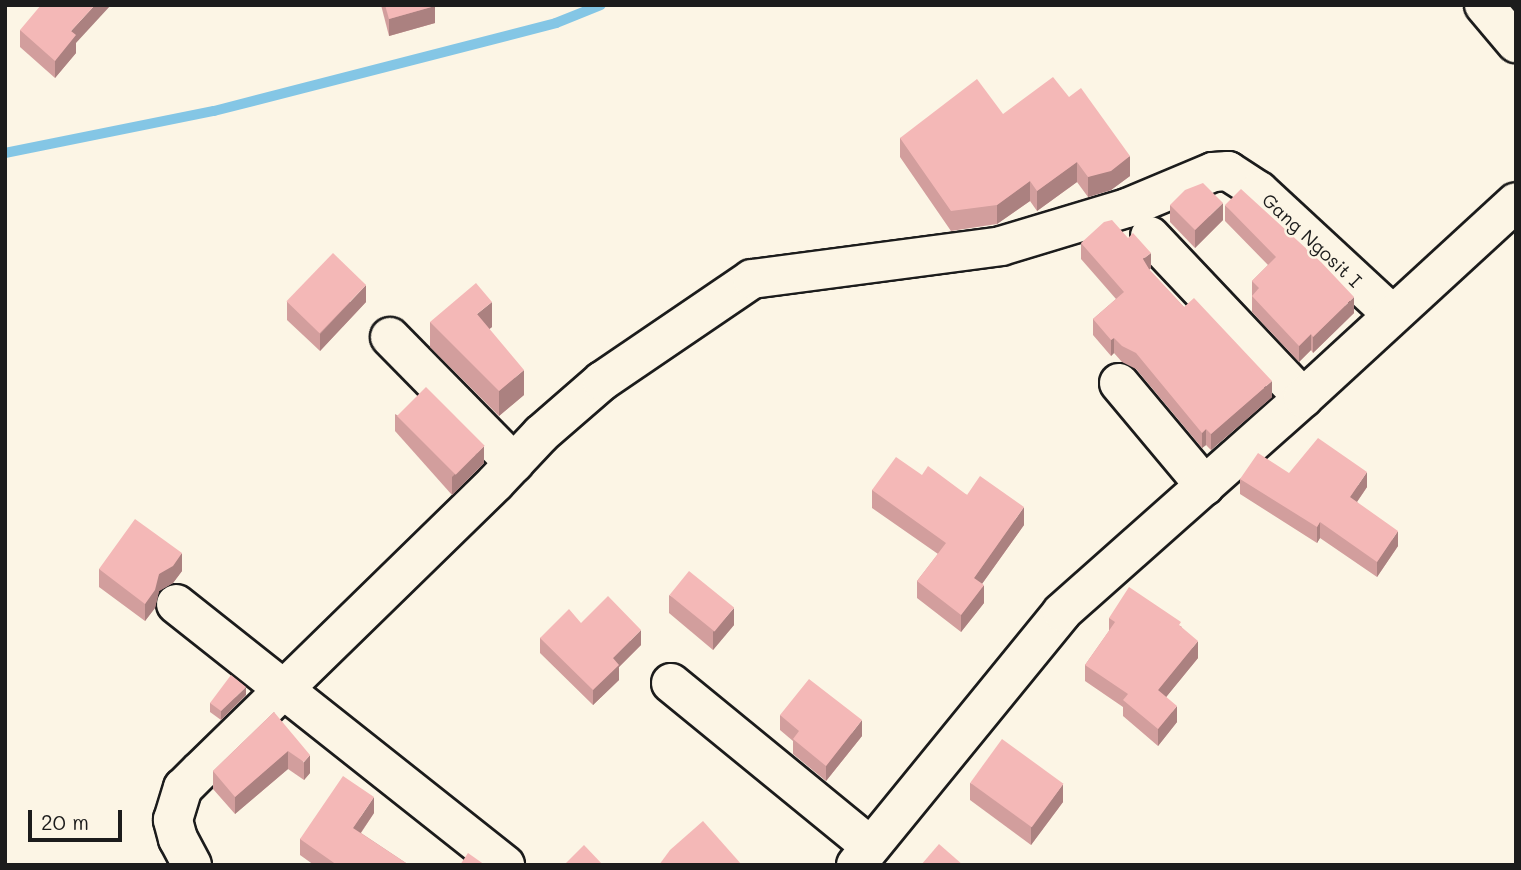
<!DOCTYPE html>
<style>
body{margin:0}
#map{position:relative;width:1521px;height:870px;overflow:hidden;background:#fcf5e5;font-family:Mali,sans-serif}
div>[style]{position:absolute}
.stream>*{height:10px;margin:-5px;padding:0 5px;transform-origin:5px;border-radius:5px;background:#84c6e5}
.roads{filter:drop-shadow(2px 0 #1c1c1c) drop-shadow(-2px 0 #1c1c1c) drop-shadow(0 2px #1c1c1c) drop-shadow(0 -2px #1c1c1c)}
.minor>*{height:38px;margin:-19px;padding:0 19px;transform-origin:19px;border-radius:19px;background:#fcf5e5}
.wall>*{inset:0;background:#d29e9d}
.shaded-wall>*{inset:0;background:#ab8180}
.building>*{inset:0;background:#f4b8b7;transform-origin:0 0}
span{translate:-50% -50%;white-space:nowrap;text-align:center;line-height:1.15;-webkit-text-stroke:5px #fcf5e5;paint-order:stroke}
.street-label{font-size:19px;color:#1c1c1c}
.frame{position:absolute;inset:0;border:7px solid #1c1c1c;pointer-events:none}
.scale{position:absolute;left:28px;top:810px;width:94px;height:32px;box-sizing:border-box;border:4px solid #1c1c1c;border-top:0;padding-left:9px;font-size:21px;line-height:24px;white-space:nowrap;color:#1c1c1c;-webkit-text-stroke:5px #fcf5e5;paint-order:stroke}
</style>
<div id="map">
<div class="stream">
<i style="left:5px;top:153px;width:213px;rotate:-11.4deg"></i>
<i style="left:214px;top:111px;width:353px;rotate:-14.4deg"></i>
<i style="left:556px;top:23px;width:48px;rotate:-21.8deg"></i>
</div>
<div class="roads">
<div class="minor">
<i style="left:1484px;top:5px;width:50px;rotate:49.9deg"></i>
<i style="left:1150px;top:236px;width:223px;rotate:46.6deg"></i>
<i style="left:390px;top:337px;width:177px;rotate:45.5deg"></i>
<i style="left:1119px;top:383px;width:134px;rotate:50.1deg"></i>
<i style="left:176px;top:604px;width:420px;rotate:38.4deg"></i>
<i style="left:671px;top:683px;width:256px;rotate:39.3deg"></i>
<i style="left:192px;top:865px;width:30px;rotate:-118deg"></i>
<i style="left:178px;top:839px;width:20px;rotate:-105deg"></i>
<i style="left:173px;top:820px;width:34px;rotate:-73deg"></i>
<i style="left:183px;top:788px;width:24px;rotate:-45deg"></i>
<i style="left:200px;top:771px;width:412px;rotate:-44.3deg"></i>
<i style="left:495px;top:483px;width:67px;rotate:-46.8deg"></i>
<i style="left:541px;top:434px;width:81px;rotate:-41deg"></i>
<i style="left:602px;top:381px;width:181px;rotate:-34.2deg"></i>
<i style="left:752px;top:279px;width:251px;rotate:-7.5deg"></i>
<i style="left:1001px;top:246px;width:132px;rotate:-16.8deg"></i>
<i style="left:1127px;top:208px;width:93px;rotate:-22.7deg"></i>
<i style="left:1213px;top:172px;width:15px;rotate:-4deg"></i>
<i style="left:1228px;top:171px;width:37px;rotate:33deg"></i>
<i style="left:1259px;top:191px;width:181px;rotate:42.8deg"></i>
<i style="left:856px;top:865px;width:326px;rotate:-50.8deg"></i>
<i style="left:1062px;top:612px;width:322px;rotate:-41.6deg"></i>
<i style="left:1303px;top:398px;width:289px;rotate:-42.6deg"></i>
</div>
</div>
<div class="wall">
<i style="clip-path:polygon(381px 5px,435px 5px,435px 23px,389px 36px)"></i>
<i style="clip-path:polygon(20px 30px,76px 43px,76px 53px,55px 78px,20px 47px)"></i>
<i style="clip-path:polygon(1003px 114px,1130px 176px,1111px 190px,1088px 197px,1077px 182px,1037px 211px,1030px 201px,997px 224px,951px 231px,900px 157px,900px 138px)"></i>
<i style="clip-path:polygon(1170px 205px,1223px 220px,1195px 248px,1170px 222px)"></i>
<i style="clip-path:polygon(1225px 205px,1354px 313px,1313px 353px,1311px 350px,1299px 362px,1252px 312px,1252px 281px,1268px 265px,1225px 221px)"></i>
<i style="clip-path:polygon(1081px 243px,1151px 268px,1149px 270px,1184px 307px,1272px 397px,1211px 450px,1206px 445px,1202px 448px,1136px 369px,1122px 362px,1114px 353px,1111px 356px,1093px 335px,1093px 319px,1116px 299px,1081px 259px)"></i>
<i style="clip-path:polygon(287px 302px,366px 302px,320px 351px,287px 320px)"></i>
<i style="clip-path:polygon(430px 322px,492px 327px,489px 329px,524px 395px,499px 416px,430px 347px)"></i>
<i style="clip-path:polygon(395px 414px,484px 463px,452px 495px,395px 431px)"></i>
<i style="clip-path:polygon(1289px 473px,1367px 487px,1357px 502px,1398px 546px,1377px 577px,1320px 538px,1317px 543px,1240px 494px,1240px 479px)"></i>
<i style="clip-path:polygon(922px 475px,967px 495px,1024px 525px,982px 584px,984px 603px,961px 632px,917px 598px,917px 581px,938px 554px,872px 508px,872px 490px)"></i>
<i style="clip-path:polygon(99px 569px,182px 571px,173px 583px,159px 591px,155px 608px,145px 621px,99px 587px)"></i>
<i style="clip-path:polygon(669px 595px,734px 625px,713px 650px,669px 613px)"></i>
<i style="clip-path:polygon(1109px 618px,1181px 626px,1198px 658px,1166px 697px,1177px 722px,1158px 746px,1123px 716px,1123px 707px,1085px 681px,1085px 665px,1109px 631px)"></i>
<i style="clip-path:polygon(581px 623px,641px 645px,619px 667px,619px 680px,593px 705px,540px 653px,540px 638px)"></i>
<i style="clip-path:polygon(246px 695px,221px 720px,210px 712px,210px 703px)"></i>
<i style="clip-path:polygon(274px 712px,310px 773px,304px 780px,288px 769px,235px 814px,213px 789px,213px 771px)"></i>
<i style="clip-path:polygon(780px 715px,862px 736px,826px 781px,793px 754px,793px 741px,780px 730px)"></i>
<i style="clip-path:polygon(970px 783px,1063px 802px,1031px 845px,970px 800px)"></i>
<i style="clip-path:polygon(374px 813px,361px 833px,409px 865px,314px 865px,300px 855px,300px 839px)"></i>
</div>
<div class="shaded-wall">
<i style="clip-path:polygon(95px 5px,111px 5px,76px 43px,76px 53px,55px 78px,55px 61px,71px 31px)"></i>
<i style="clip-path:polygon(435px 6px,435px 23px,389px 36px,389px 19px)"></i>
<i style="clip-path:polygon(1130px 156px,1130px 176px,1111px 190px,1088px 197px,1088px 177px)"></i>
<i style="clip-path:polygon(1077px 162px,1077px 182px,1037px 211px,1037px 191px)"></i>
<i style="clip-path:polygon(1030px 181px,1030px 201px,997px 224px,997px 205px)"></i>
<i style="clip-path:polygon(1223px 203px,1223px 220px,1195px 248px,1195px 230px)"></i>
<i style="clip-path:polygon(1151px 253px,1151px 268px,1143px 275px,1143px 259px)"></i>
<i style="clip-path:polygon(366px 285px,366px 302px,320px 351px,320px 334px)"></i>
<i style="clip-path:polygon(1354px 297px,1354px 313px,1313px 353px,1313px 337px)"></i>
<i style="clip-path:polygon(492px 302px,492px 327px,477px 339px,477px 314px)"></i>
<i style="clip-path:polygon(1311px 334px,1311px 350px,1299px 362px,1299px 346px)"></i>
<i style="clip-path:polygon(1114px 338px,1114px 353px,1111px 356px,1111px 340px)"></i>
<i style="clip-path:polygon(524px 370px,524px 395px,499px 416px,499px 391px)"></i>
<i style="clip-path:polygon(1272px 381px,1272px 397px,1211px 450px,1211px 434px)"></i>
<i style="clip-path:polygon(1206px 429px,1206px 445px,1202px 448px,1202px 433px)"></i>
<i style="clip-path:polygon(484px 446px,484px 463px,452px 495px,452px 477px)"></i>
<i style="clip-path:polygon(1367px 472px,1367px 487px,1350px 512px,1350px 497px)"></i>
<i style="clip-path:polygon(1024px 507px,1024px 525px,974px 595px,974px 578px)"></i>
<i style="clip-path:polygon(1320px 522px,1320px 538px,1317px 543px,1317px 527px)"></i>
<i style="clip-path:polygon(1398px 531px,1398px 546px,1377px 577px,1377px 562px)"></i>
<i style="clip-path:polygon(182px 553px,182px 571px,173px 583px,159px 591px,155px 608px,145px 621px,145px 604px,159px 574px)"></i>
<i style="clip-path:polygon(984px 585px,984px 603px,961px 632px,961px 615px)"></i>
<i style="clip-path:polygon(734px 608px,734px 625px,713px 650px,713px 632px)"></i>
<i style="clip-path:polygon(641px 630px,641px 645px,619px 667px,619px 680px,593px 705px,593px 690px,613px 658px)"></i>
<i style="clip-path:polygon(1198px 641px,1198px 658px,1158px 707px,1158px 690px)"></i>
<i style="clip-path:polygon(246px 687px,246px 695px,221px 720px,221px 711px)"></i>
<i style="clip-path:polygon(1177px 706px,1177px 722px,1158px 746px,1158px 729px)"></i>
<i style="clip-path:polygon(862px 720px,862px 736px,826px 781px,826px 766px)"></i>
<i style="clip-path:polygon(288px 751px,288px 769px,235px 814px,235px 797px)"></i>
<i style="clip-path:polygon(310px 755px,310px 773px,304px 780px,304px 762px)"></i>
<i style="clip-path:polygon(1063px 784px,1063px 802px,1031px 845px,1031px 827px)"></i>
<i style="clip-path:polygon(374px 797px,374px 813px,353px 844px,353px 828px)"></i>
</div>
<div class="building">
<i style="clip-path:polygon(41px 5px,95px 5px,71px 31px,76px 35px,55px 61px,20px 30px)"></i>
<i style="clip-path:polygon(385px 5px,435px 5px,435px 6px,389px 19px)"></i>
<i style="clip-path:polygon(1053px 77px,1069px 97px,1081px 88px,1130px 156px,1111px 171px,1088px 177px,1077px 162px,1037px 191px,1030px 181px,997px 205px,951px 211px,900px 138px,977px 79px,1003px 114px)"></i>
<i style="clip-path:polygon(1203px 183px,1223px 203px,1195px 230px,1170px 205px,1185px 190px)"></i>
<i style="clip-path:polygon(1241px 189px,1321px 262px,1354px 297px,1313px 337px,1311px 334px,1299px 346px,1252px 296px,1259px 288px,1252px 281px,1276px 257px,1225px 205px)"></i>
<i style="clip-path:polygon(1112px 220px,1128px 238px,1133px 233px,1151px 253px,1143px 259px,1149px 269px,1184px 307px,1194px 298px,1272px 381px,1211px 434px,1206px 429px,1202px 433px,1136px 353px,1122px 346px,1114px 338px,1111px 340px,1093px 319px,1124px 292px,1081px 243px,1104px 222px)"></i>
<i style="left:333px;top:253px;width:46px;height:67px;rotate:44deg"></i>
<i style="clip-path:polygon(476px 283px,492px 302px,477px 314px,524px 370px,499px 391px,430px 322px)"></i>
<i style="left:426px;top:387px;width:83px;height:41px;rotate:45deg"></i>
<i style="clip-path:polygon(1318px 438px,1367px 472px,1350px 497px,1398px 531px,1377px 562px,1320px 522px,1317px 527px,1240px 479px,1258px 453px,1289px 473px)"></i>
<i style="clip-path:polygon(896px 457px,922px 475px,928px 466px,967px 495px,980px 476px,1024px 507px,974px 578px,984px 585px,961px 615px,917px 581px,946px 543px,872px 490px)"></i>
<i style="clip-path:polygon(135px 519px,182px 553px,173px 566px,159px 574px,155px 590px,145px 604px,99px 569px)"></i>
<i style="left:689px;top:571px;width:58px;height:31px;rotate:39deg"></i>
<i style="clip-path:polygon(1129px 587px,1181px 622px,1179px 625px,1198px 641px,1158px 690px,1177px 706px,1158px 729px,1123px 700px,1128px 694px,1085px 665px,1115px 622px,1109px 618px)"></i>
<i style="clip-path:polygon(608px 596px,641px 630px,613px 658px,619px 665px,593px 690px,540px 638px,569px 609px,581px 623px)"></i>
<i style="clip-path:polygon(231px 675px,246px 687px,221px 711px,210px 703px)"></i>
<i style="clip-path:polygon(809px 679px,862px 720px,826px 766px,793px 739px,799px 731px,780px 715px)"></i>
<i style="clip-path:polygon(274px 712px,310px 755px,304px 762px,288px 751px,235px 797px,213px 771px)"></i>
<i style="left:1002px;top:739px;width:76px;height:54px;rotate:36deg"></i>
<i style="clip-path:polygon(343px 776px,374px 797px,353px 828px,409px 865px,337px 865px,300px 839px)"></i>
<i style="clip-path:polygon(703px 821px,742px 865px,659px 865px,670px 850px)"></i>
<i style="clip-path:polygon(939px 844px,963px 865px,921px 865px)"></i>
<i style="clip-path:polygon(584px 845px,603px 865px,564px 865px)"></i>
<i style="clip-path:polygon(468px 853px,485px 865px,460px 865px)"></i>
</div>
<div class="street-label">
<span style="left:1312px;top:240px;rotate:43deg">Gang Ngosit I</span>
</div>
<div class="frame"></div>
<div class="scale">20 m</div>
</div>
